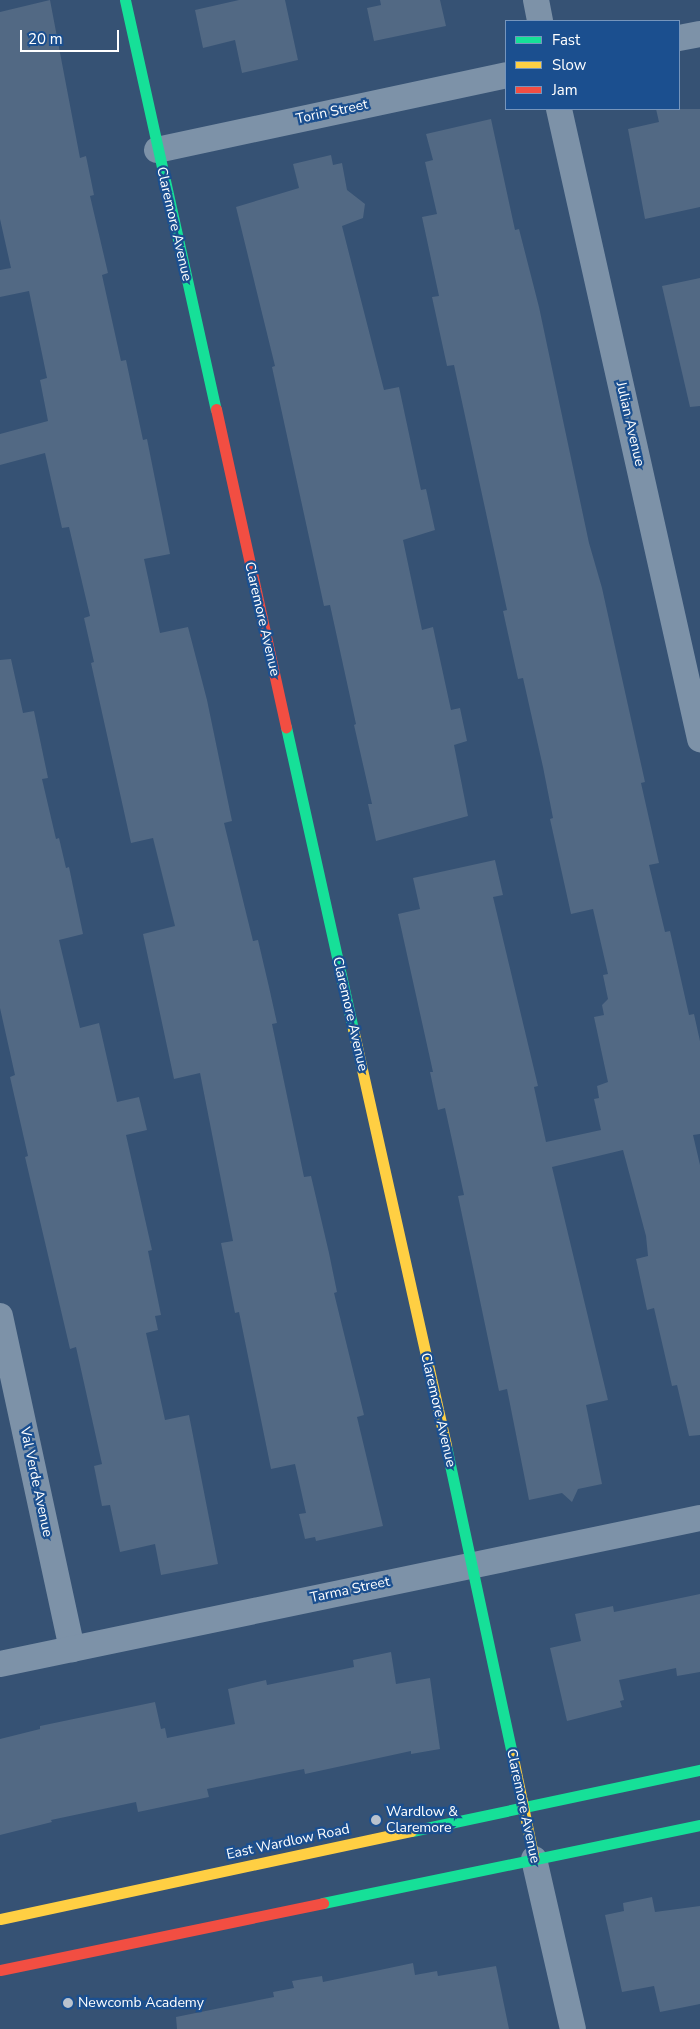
<!DOCTYPE html>
<style>
body{margin:0}
#map{position:relative;width:700px;height:2029px;overflow:hidden;background:#365274;font-family:"Nunito Sans",sans-serif}
div>[style]{position:absolute}
.building>*{inset:0;background:#526984}
.street>*{height:26px;margin:-13px;padding:0 13px;transform-origin:13px;border-radius:13px;background:#7d92a8}
.fast>*{height:11px;margin:-5.5px;padding:0 5.5px;transform-origin:5.5px;border-radius:5.5px;background:#16e098}
.slow>*{height:11px;margin:-5.5px;padding:0 5.5px;transform-origin:5.5px;border-radius:5.5px;background:#ffcf43}
.jam>*{height:11px;margin:-5.5px;padding:0 5.5px;transform-origin:5.5px;border-radius:5.5px;background:#f24e42}
.dots>*{width:14px;height:14px;translate:-50% -50%;box-sizing:border-box;border:2px solid #1b4f8f;border-radius:50%}
span{translate:-50% -50%;white-space:nowrap;text-align:center;line-height:1.15;-webkit-text-stroke:4.5px #1b4f8f;paint-order:stroke}
.street-label{font-size:14px;color:#fff}
.poi-label{font-size:14px;color:#fff}
.left{translate:0 -50%;text-align:left}
.legend{position:absolute;left:505px;top:20px;width:175px;height:90px;box-sizing:border-box;background:#1b4f8f;border:1px solid #7695bc;margin:0;padding:6px 9px;list-style:none;font-size:15px;color:#fff}
.legend li{display:flex;align-items:center;gap:10px;height:25px}
.legend b{width:25px;border:1px solid #7695bc}
.scale{position:absolute;left:20px;top:30px;width:99px;height:22px;box-sizing:border-box;border:2px solid #fff;border-top:0;padding-left:6px;font-size:15px;line-height:18px;white-space:nowrap;color:#fff;-webkit-text-stroke:4px #1b4f8f;paint-order:stroke}
</style>
<div id="map">
<div class="building">
<i style="clip-path:polygon(50px 0,80px 158px,86px 156px,94px 195px,90px 196px,108px 273px,102px 275px,121px 361px,126px 360px,143px 440px,147px 439px,170px 554px,144px 559px,160px 633px,188px 627px,207px 700px,232px 821px,224px 823px,253px 941px,258px 940px,269px 987px,277px 1023px,272px 1024px,304px 1177px,311px 1176px,329px 1253px,337px 1292px,334px 1293px,364px 1415px,357px 1417px,383px 1526px,316px 1541px,315px 1537px,305px 1539px,299px 1514px,306px 1513px,295px 1464px,271px 1469px,239px 1312px,235px 1313px,221px 1243px,233px 1241px,200px 1073px,174px 1079px,143px 934px,175px 926px,153px 838px,131px 843px,91px 663px,94px 662px,84px 618px,90px 616px,69px 527px,62px 528px,45px 453px,0 465px,0 434px,48px 421px,40px 380px,47px 378px,29px 291px,0 297px,0 270px,11px 268px,0 219px,0 12px)"></i>
<i style="clip-path:polygon(239px 0,285px 0,298px 60px,242px 73px,235px 40px,203px 48px,195px 10px)"></i>
<i style="clip-path:polygon(380px 0,440px 0,446px 26px,374px 41px,367px 8px,381px 5px)"></i>
<i style="clip-path:polygon(656px 109px,700px 109px,700px 207px,645px 219px,628px 129px,659px 122px)"></i>
<i style="clip-path:polygon(491px 119px,515px 230px,519px 229px,539px 307px,589px 543px,602px 588px,645px 782px,641px 783px,659px 863px,649px 865px,665px 932px,670px 931px,689px 1015px,694px 1014px,700px 1041px,700px 1134px,693px 1135px,700px 1165px,700px 1435px,689px 1436px,677px 1385px,672px 1386px,654px 1308px,647px 1310px,636px 1259px,648px 1256px,646px 1236px,623px 1150px,552px 1167px,608px 1400px,586px 1405px,602px 1484px,578px 1489px,572px 1502px,562px 1493px,529px 1500px,507px 1389px,499px 1391px,491px 1353px,458px 1196px,464px 1195px,445px 1108px,438px 1110px,430px 1072px,433px 1072px,398px 914px,420px 909px,413px 878px,495px 860px,503px 895px,493px 897px,538px 1086px,534px 1087px,546px 1142px,601px 1130px,594px 1099px,599px 1098px,597px 1086px,608px 1082px,594px 1017px,604px 1015px,602px 1005px,608px 999px,603px 975px,608px 974px,593px 909px,571px 914px,550px 819px,553px 818px,543px 767px,523px 678px,518px 679px,503px 611px,507px 610px,454px 365px,447px 366px,432px 297px,439px 296px,422px 217px,437px 214px,425px 162px,433px 160px,426px 134px)"></i>
<i style="clip-path:polygon(331px 155px,333px 165px,342px 163px,347px 190px,365px 204px,363px 218px,342px 226px,384px 390px,399px 387px,421px 490px,426px 489px,435px 530px,403px 540px,422px 630px,433px 627px,451px 710px,460px 708px,467px 741px,454px 745px,468px 816px,376px 841px,368px 804px,372px 804px,354px 725px,356px 724px,330px 605px,324px 606px,272px 367px,275px 366px,236px 207px,299px 188px,293px 164px)"></i>
<i style="clip-path:polygon(700px 278px,700px 406px,690px 407px,662px 286px)"></i>
<i style="clip-path:polygon(11px 659px,23px 713px,34px 711px,48px 778px,42px 779px,56px 839px,59px 838px,66px 868px,69px 867px,83px 934px,59px 940px,80px 1028px,99px 1023px,117px 1102px,139px 1097px,147px 1130px,126px 1135px,152px 1250px,148px 1251px,161px 1315px,155px 1316px,158px 1330px,146px 1333px,165px 1420px,189px 1415px,218px 1564px,161px 1575px,155px 1544px,120px 1552px,110px 1505px,102px 1506px,94px 1466px,102px 1464px,76px 1347px,70px 1349px,25px 1157px,28px 1156px,10px 1077px,15px 1075px,0 1008px,0 660px)"></i>
<i style="clip-path:polygon(700px 1594px,700px 1672px,677px 1676px,676px 1668px,619px 1680px,624px 1700px,620px 1701px,622px 1707px,567px 1721px,550px 1648px,581px 1641px,575px 1614px,613px 1606px,614px 1612px)"></i>
<i style="clip-path:polygon(391px 1652px,396px 1684px,430px 1678px,440px 1749px,411px 1754px,411px 1751px,305px 1774px,304px 1769px,207px 1789px,209px 1797px,138px 1812px,136px 1802px,51px 1820px,52px 1822px,0 1835px,0 1739px,40px 1729px,40px 1726px,155px 1702px,161px 1729px,165px 1728px,167px 1738px,235px 1724px,228px 1689px,266px 1680px,267px 1685px,354px 1667px,353px 1660px)"></i>
<i style="clip-path:polygon(652px 1897px,655px 1912px,700px 1906px,700px 2004px,660px 2012px,654px 1986px,622px 1992px,605px 1915px,624px 1911px,623px 1903px)"></i>
<i style="clip-path:polygon(413px 1963px,415px 1975px,437px 1971px,438px 1976px,496px 1966px,509px 2029px,177px 2029px,176px 2017px,274px 1997px,273px 1992px,294px 1988px,292px 1981px,322px 1976px,323px 1982px)"></i>
</div>
<div class="street">
<i style="left:536px;top:0;width:21px;rotate:79deg"></i>
<i style="left:679px;top:38px;width:21px;rotate:-11deg"></i>
<i style="left:559px;top:109px;width:646px;rotate:77.38deg"></i>
<i style="left:157px;top:150px;width:357px;rotate:-12.1deg"></i>
<i style="left:0;top:1316px;width:341px;rotate:77.8deg"></i>
<i style="left:0;top:1664px;width:715px;rotate:-11.78deg"></i>
<i style="left:534px;top:1859px;width:174px;rotate:77.1deg"></i>
</div>
<div class="fast">
<i style="left:125px;top:0;width:419px;rotate:77.5deg"></i>
<i style="left:286px;top:727px;width:309px;rotate:77.5deg"></i>
<i style="left:446px;top:1446px;width:314px;rotate:77.9deg"></i>
<i style="left:412px;top:1831px;width:294px;rotate:-12deg"></i>
<i style="left:323px;top:1903px;width:385px;rotate:-11.7deg"></i>
</div>
<div class="slow">
<i style="left:353px;top:1029px;width:427px;rotate:77.4deg"></i>
<i style="left:512px;top:1753px;width:108px;rotate:78.3deg"></i>
<i style="left:0;top:1919px;width:421px;rotate:-12.1deg"></i>
</div>
<div class="jam">
<i style="left:216px;top:409px;width:326px;rotate:77.6deg"></i>
<i style="left:0;top:1970px;width:330px;rotate:-11.7deg"></i>
</div>
<div class="dots">
<i style="left:376px;top:1820px;background:#b9c2ce"></i>
<i style="left:68px;top:2003px;background:#b9c2ce"></i>
</div>
<div class="street-label">
<span style="left:332px;top:112px;rotate:-12deg">Torin Street</span>
<span style="left:174px;top:224px;rotate:77deg">Claremore Avenue</span>
<span style="left:630px;top:424px;rotate:77deg">Julian Avenue</span>
<span style="left:262px;top:619px;rotate:77deg">Claremore Avenue</span>
<span style="left:350px;top:1014px;rotate:77deg">Claremore Avenue</span>
<span style="left:438px;top:1410px;rotate:77deg">Claremore Avenue</span>
<span style="left:36px;top:1482px;rotate:78deg">Val Verde Avenue</span>
<span style="left:350px;top:1590px;rotate:-12deg">Tarma Street</span>
<span style="left:523px;top:1806px;rotate:78deg">Claremore Avenue</span>
<span style="left:288px;top:1842px;rotate:-12deg">East Wardlow Road</span>
</div>
<div class="poi-label">
<span class="left" style="left:386px;top:1820px">Wardlow &amp;<br>Claremore</span>
<span class="left" style="left:78px;top:2003px">Newcomb Academy</span>
</div>
<ul class="legend">
<li><b style="height:6px;background:#16e098"></b>Fast</li>
<li><b style="height:6px;background:#ffcf43"></b>Slow</li>
<li><b style="height:6px;background:#f24e42"></b>Jam</li>
</ul>
<div class="scale">20 m</div>
</div>
